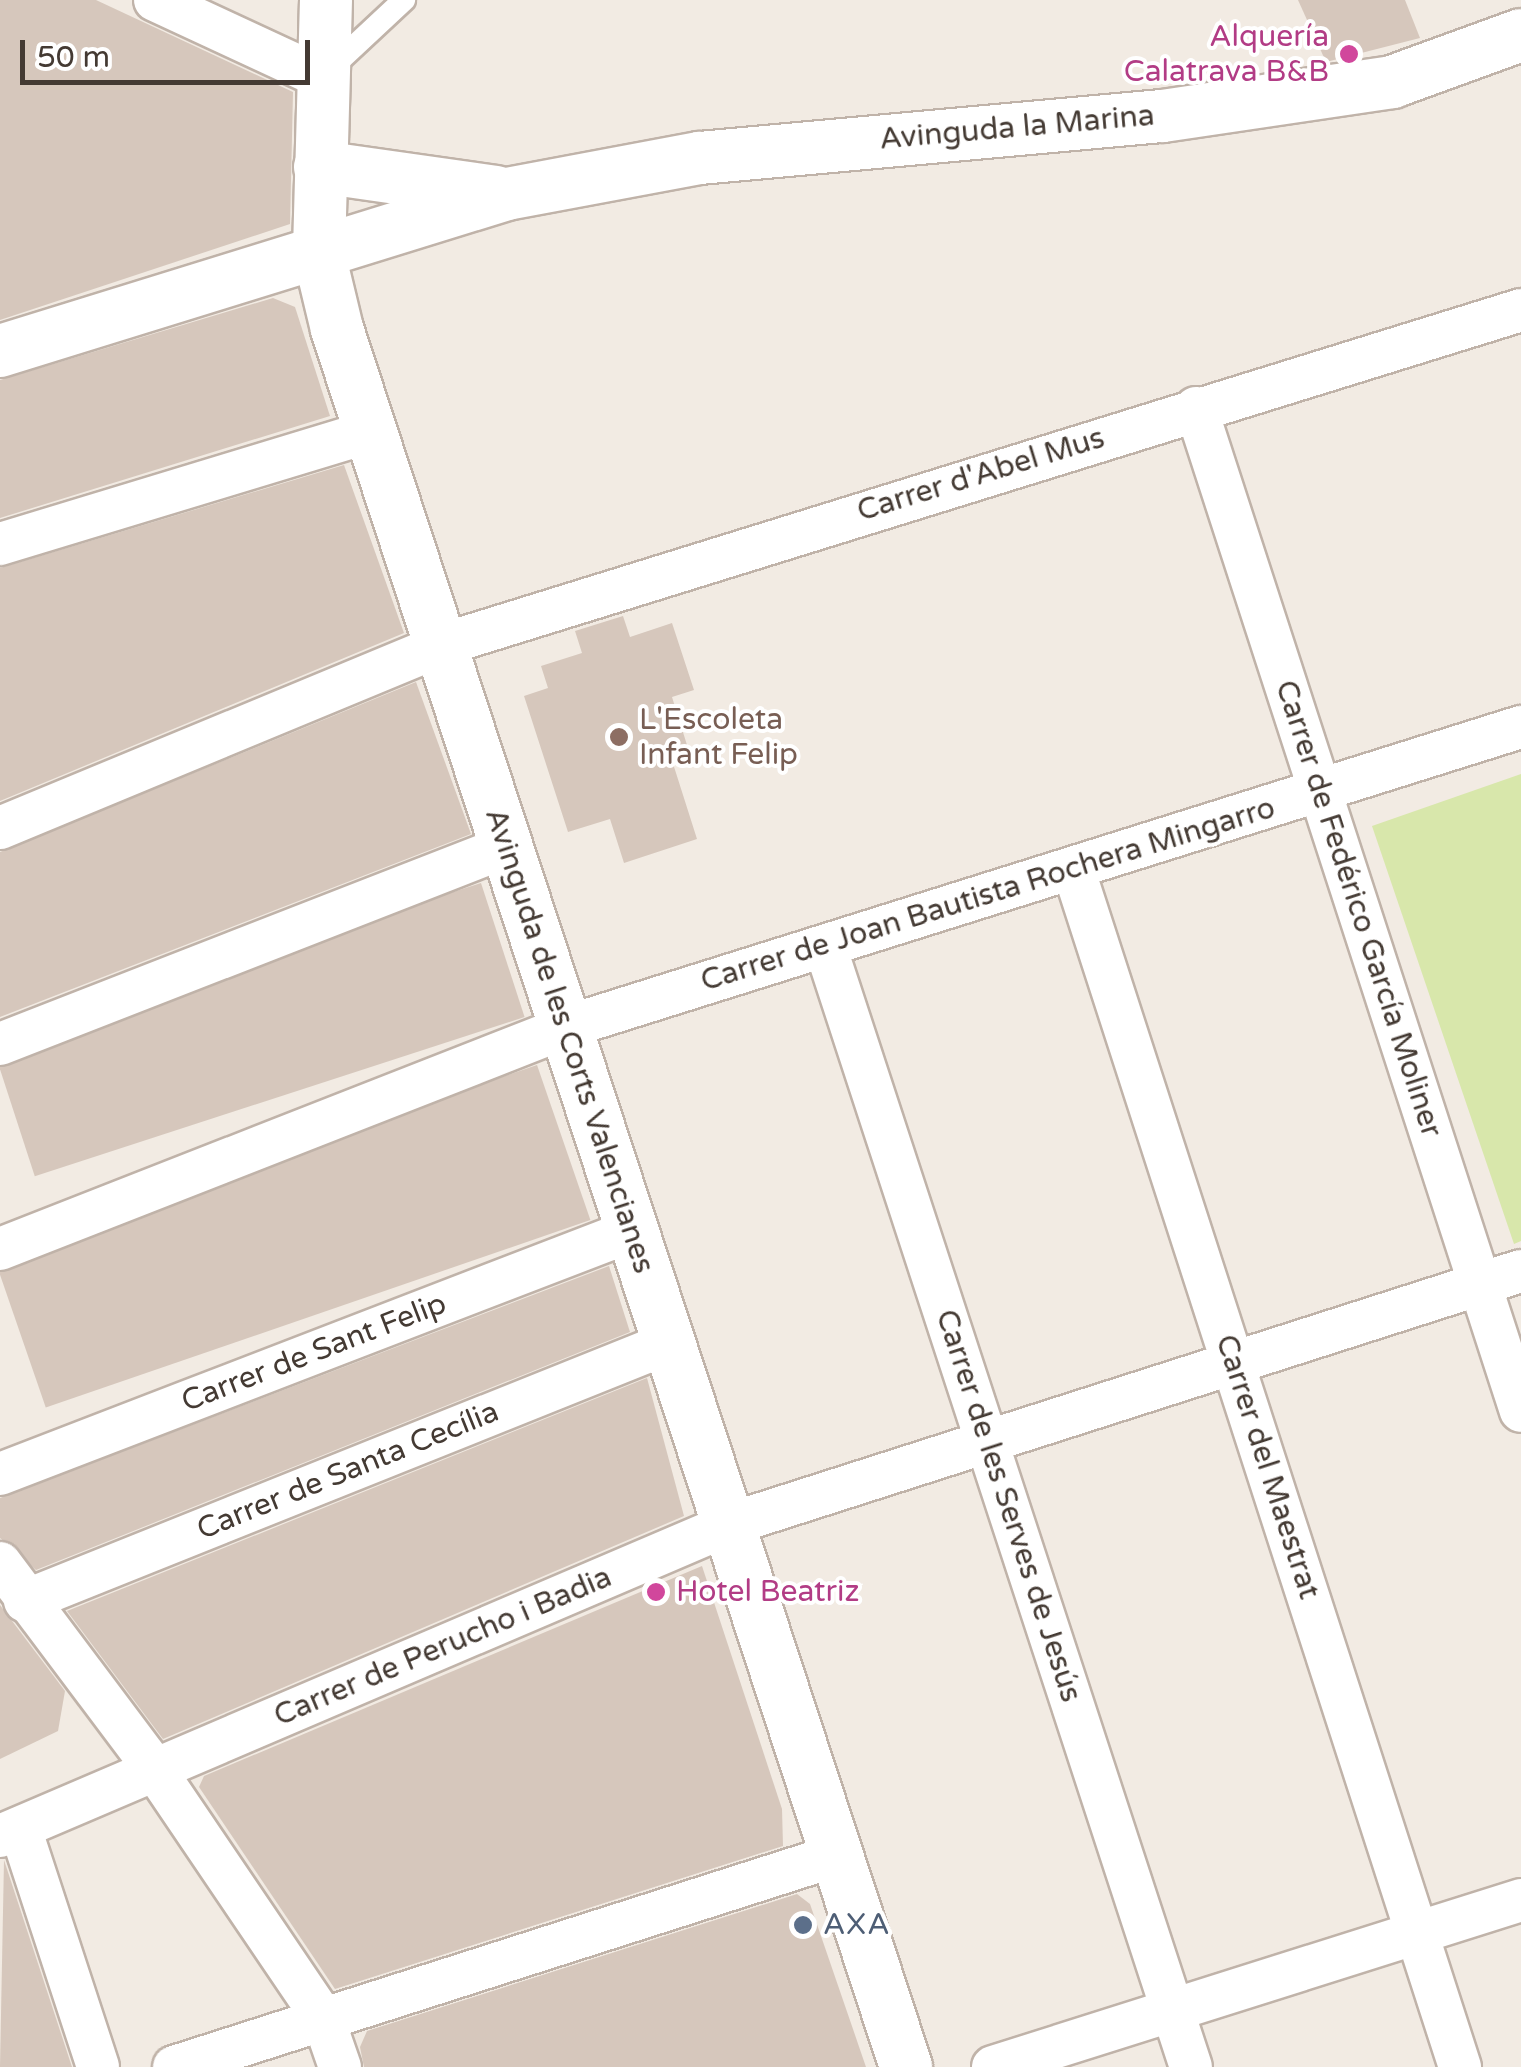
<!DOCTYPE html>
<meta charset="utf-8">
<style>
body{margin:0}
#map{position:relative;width:1521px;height:2067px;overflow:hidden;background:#f2ebe3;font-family:"Varela Round",sans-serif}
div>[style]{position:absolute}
.green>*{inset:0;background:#d8e7ab}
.building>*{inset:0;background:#d6c7bc;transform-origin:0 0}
.roads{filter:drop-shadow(2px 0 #c0b3a9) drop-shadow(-2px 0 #c0b3a9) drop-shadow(0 2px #c0b3a9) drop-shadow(0 -2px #c0b3a9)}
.service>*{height:22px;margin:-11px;padding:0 11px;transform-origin:11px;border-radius:11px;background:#fff}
.minor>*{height:42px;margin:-21px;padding:0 21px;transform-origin:21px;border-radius:21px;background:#fff}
.tertiary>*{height:52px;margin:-26px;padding:0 26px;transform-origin:26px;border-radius:26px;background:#fff}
.dots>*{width:28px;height:28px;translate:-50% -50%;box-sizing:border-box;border:5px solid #fff;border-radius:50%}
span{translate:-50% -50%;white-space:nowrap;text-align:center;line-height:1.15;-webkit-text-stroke:8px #fff;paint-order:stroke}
.hotel-label{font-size:30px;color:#b23c85}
.right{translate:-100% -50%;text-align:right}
.left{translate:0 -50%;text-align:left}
.street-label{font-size:30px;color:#443a33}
.education-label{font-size:30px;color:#785e54}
.service-label{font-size:30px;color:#4e5e75}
.scale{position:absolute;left:20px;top:40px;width:290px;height:45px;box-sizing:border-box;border:5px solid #443a33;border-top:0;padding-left:12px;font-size:30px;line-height:35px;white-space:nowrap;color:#443a33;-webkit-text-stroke:8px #fff;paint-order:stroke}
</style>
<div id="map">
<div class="green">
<i style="clip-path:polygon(1521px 774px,1521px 1241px,1514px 1244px,1372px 826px)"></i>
</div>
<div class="building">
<i style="clip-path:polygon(0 0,96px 0,293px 92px,290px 224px,0 320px)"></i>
<i style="clip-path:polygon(1298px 0,1405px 0,1420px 38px,1326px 62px)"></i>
<i style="clip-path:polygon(273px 298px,295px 307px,330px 416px,0 518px,0 380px)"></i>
<i style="clip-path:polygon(344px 465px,404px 633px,0 801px,0 568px)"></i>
<i style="clip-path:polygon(623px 616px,630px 637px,672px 623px,694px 690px,672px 697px,687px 745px,669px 751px,697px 839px,624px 863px,610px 819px,568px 832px,524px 696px,548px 688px,541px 666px,582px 653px,575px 631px)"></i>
<i style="clip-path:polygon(416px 682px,471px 834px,0 1017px,0 852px)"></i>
<i style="left:481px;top:883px;width:141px;height:515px;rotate:72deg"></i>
<i style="left:537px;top:1065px;width:164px;height:576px;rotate:71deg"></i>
<i style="clip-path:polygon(609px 1266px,630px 1332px,36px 1570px,0 1538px,0 1498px)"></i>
<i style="clip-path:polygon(647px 1378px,684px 1516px,163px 1739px,67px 1611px)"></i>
<i style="clip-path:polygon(702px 1566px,782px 1809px,783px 1846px,335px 1989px,199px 1787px,204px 1776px)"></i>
<i style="clip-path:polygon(0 1605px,65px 1691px,58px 1731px,0 1759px)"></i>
<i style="clip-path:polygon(4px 1860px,72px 2067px,0 2067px)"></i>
<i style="clip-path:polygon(797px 1894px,810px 1904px,866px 2067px,364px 2067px,360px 2047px,367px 2031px)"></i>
</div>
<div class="roads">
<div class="service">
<i style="left:331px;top:68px;width:100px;rotate:-43deg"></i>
</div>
<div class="minor">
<i style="left:155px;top:0;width:183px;rotate:24.9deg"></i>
<i style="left:1196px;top:408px;width:1054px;rotate:72.05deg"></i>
<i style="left:0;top:544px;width:388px;rotate:-16.9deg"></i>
<i style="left:0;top:828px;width:477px;rotate:-22.5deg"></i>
<i style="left:441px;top:645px;width:1131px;rotate:-17.23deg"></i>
<i style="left:1073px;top:868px;width:1260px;rotate:72.11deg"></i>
<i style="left:825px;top:946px;width:1179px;rotate:71.92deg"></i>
<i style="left:0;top:1044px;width:542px;rotate:-21.31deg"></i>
<i style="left:0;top:1249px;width:611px;rotate:-21.4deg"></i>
<i style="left:569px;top:1026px;width:998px;rotate:-17.44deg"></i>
<i style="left:0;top:1474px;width:673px;rotate:-21.07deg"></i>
<i style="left:0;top:1563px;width:255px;rotate:53.1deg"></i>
<i style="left:153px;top:1767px;width:303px;rotate:55.9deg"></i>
<i style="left:323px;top:2018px;width:52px;rotate:70.9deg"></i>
<i style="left:25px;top:1601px;width:696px;rotate:-21.85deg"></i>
<i style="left:20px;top:1828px;width:251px;rotate:71.9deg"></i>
<i style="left:0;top:1836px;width:794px;rotate:-23.14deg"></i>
<i style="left:730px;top:1524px;width:830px;rotate:-17.74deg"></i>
<i style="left:174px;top:2067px;width:696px;rotate:-17.73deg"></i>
<i style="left:993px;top:2067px;width:554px;rotate:-17.55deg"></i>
</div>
<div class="tertiary">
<i style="left:326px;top:0;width:254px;rotate:91.6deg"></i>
<i style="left:319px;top:254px;width:77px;rotate:76.5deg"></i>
<i style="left:337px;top:329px;width:1829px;rotate:71.87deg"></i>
<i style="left:320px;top:167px;width:178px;rotate:8.1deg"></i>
<i style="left:0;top:351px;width:531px;rotate:-17.21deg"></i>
<i style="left:507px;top:194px;width:196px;rotate:-10.6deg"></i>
<i style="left:700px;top:158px;width:465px;rotate:-5.2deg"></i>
<i style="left:1163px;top:116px;width:232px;rotate:-8.4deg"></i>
<i style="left:1392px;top:82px;width:137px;rotate:-20deg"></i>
</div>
</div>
<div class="dots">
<i style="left:1349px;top:54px;background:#d1479c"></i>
<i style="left:619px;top:737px;background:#8d6e63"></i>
<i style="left:656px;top:1592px;background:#d1479c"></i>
<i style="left:803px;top:1925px;background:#5c6f8a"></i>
</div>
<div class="hotel-label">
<span class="right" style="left:1329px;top:54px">Alquería<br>Calatrava B&amp;B</span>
<span class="left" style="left:676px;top:1592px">Hotel Beatriz</span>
</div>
<div class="street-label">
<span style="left:1017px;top:128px;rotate:-5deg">Avinguda la Marina</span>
<span style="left:981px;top:475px;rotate:-17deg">Carrer d'Abel Mus</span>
<span style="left:988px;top:895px;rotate:-17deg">Carrer de Joan Bautista Rochera Mingarro</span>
<span style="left:1358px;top:909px;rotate:72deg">Carrer de Fedérico García Moliner</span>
<span style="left:569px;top:1041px;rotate:72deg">Avinguda de les Corts Valencianes</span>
<span style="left:314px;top:1353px;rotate:-21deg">Carrer de Sant Felip</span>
<span style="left:1267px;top:1467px;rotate:72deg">Carrer del Maestrat</span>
<span style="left:348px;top:1471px;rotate:-22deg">Carrer de Santa Cecília</span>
<span style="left:1008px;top:1506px;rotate:72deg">Carrer de les Serves de Jesús</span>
<span style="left:443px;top:1647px;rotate:-23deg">Carrer de Perucho i Badia</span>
</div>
<div class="education-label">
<span class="left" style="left:639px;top:737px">L'Escoleta<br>Infant Felip</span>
</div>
<div class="service-label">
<span class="left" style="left:823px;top:1925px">AXA</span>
</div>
<div class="scale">50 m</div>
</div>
